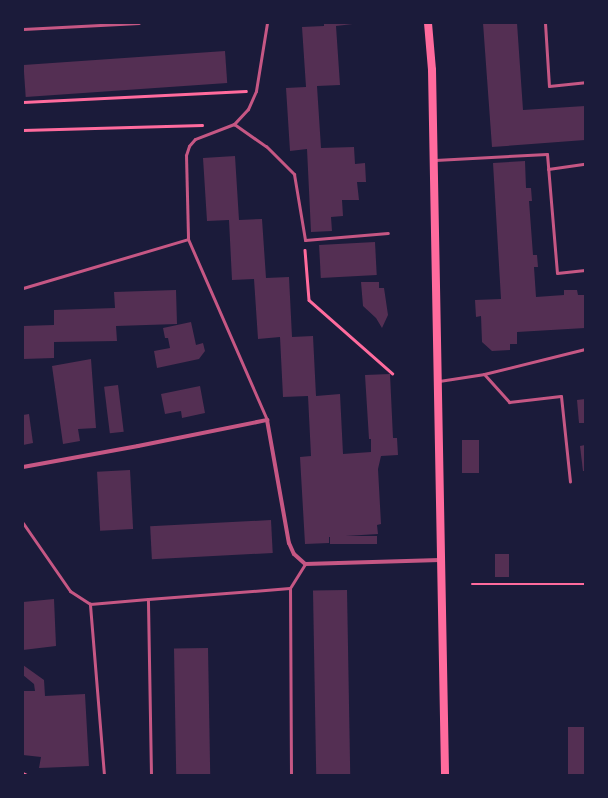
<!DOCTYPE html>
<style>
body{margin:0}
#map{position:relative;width:608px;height:798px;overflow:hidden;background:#1b1b3a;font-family:Ubuntu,sans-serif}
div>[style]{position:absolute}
.building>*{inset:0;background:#542f53;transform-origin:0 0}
.path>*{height:2.5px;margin:-1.25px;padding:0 1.25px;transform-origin:1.25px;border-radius:1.25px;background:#ff6b9d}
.service>*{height:3px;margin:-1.5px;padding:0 1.5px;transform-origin:1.5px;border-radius:1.5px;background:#c65784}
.minor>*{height:4px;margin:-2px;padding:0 2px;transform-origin:2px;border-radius:2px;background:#c65784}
.secondary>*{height:8px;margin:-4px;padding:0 4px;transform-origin:4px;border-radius:4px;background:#ff6b9d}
span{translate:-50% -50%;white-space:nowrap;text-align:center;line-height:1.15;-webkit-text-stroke:3.5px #1b1b3a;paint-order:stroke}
.frame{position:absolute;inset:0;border:24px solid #1b1b3a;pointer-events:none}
</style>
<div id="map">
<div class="building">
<i style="clip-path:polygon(324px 23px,361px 23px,336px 26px,340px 85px,317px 86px,321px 148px,354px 147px,355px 164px,365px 163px,366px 182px,357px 182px,359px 200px,342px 200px,343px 216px,331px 217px,332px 231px,311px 232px,307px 149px,290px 151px,286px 88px,306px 87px,302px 27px,324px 26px)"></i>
<i style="clip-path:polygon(483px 23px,517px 23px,523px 110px,585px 106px,585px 140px,492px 147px)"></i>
<i style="left:225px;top:51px;width:32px;height:202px;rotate:86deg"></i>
<i style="clip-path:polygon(235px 156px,239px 220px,262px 219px,266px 278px,289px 277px,292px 337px,313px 336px,316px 396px,340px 394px,343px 454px,371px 452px,371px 439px,369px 439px,365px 375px,390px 374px,393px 438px,397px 438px,398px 455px,381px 456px,378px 469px,381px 524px,377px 525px,378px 534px,329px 537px,329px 543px,305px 544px,300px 457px,311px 456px,308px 396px,283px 397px,280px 337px,258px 339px,254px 279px,232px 280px,229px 220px,207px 221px,203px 158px)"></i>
<i style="clip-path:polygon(525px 161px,526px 188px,531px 188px,532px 201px,529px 201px,533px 255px,537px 255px,538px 267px,534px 267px,536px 297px,564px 295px,564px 290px,577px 290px,578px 295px,585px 295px,585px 328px,517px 332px,517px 344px,510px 344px,510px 350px,492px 351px,482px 342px,481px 316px,476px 317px,475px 300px,501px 299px,493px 163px)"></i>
<i style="left:375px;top:242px;width:33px;height:56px;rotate:87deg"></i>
<i style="clip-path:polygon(361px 282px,379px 282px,379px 288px,384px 288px,388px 315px,382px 328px,376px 318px,363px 306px)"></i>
<i style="clip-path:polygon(176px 290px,177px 324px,116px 326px,117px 341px,54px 342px,54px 358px,23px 359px,23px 326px,54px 325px,54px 310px,115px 308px,114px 292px)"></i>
<i style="clip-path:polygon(191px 322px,196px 345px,203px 343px,205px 351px,199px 359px,157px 368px,154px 351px,170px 348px,168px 338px,165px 338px,163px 328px)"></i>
<i style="clip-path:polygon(91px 359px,96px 428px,78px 429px,80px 441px,63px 444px,52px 366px)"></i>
<i style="left:118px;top:385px;width:47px;height:14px;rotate:83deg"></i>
<i style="clip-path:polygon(200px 386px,205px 413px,182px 418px,181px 411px,165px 414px,161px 394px)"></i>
<i style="clip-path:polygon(585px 399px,585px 423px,579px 423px,577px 400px)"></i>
<i style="clip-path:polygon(29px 414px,33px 443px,23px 445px,23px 415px)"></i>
<i style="left:462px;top:440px;width:17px;height:33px"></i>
<i style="clip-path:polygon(585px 445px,585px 471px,583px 471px,580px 446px)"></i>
<i style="left:130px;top:470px;width:59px;height:33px;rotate:87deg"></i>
<i style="left:271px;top:520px;width:33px;height:121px;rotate:87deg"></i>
<i style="left:377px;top:536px;width:8px;height:47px;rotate:90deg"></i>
<i style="left:495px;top:554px;width:14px;height:23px"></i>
<i style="left:347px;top:590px;width:185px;height:34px;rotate:89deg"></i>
<i style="clip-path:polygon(54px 599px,56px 646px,23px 650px,23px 602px)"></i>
<i style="left:208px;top:648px;width:127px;height:34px;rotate:89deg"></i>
<i style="clip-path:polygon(23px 665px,44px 680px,45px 696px,85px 694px,89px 766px,39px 768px,41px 757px,23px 755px,23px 691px,35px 691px,34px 684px,23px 675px)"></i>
<i style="left:568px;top:727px;width:17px;height:48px"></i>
</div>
<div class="path">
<i style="left:23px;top:102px;width:223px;rotate:-2.8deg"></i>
<i style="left:23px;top:130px;width:179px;rotate:-1.6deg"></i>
<i style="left:305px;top:250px;width:50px;rotate:85.4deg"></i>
<i style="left:309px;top:300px;width:111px;rotate:41.3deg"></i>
<i style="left:472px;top:584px;width:113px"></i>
<i style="left:23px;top:773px;width:4px;rotate:27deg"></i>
</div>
<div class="service">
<i style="left:267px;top:23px;width:69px;rotate:99.2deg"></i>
<i style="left:256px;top:91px;width:20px;rotate:114deg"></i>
<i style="left:248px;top:109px;width:21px;rotate:133deg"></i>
<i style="left:234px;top:124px;width:42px;rotate:159deg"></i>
<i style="left:195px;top:139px;width:9px;rotate:131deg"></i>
<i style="left:189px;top:146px;width:9px;rotate:108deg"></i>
<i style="left:186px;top:155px;width:84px;rotate:88.6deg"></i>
<i style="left:188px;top:239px;width:197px;rotate:66.4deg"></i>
<i style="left:545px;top:23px;width:63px;rotate:86.4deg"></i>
<i style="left:549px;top:86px;width:36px;rotate:-6deg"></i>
<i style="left:23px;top:29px;width:116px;rotate:-3deg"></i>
<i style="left:234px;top:124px;width:39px;rotate:35deg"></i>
<i style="left:266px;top:146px;width:40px;rotate:45deg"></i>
<i style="left:294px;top:174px;width:67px;rotate:80.5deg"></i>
<i style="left:305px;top:240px;width:83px;rotate:-4.8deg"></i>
<i style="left:435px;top:160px;width:112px;rotate:-3.1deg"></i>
<i style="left:547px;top:154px;width:119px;rotate:85.2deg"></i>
<i style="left:557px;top:273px;width:28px;rotate:-6deg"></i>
<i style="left:548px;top:169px;width:37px;rotate:-8deg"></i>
<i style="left:23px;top:288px;width:172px;rotate:-16.5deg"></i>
<i style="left:484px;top:374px;width:104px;rotate:-13.9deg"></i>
<i style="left:439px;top:381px;width:46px;rotate:-8.8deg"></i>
<i style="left:484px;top:374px;width:38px;rotate:48deg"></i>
<i style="left:509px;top:402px;width:52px;rotate:-6.6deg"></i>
<i style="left:561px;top:396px;width:86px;rotate:84deg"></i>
<i style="left:23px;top:523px;width:83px;rotate:55.3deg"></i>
<i style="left:70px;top:591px;width:24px;rotate:33deg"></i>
<i style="left:104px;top:775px;width:172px;rotate:-94.7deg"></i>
<i style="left:90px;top:604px;width:58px;rotate:-4.9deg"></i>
<i style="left:151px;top:775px;width:176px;rotate:-91deg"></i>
<i style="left:148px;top:599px;width:142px;rotate:-4.4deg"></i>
<i style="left:291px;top:775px;width:187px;rotate:-90.3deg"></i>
<i style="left:290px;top:588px;width:28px;rotate:-58deg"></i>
</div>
<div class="minor">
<i style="left:23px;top:467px;width:117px;rotate:-10.3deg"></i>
<i style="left:138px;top:446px;width:132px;rotate:-11.4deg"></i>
<i style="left:267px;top:420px;width:125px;rotate:79.9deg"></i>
<i style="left:289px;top:543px;width:12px;rotate:66deg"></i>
<i style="left:294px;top:554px;width:15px;rotate:42deg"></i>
<i style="left:305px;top:564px;width:135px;rotate:-1.7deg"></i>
</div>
<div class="secondary">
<i style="left:428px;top:23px;width:47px;rotate:85.1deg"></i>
<i style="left:432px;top:70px;width:705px;rotate:88.94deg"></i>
</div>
<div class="frame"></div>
</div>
